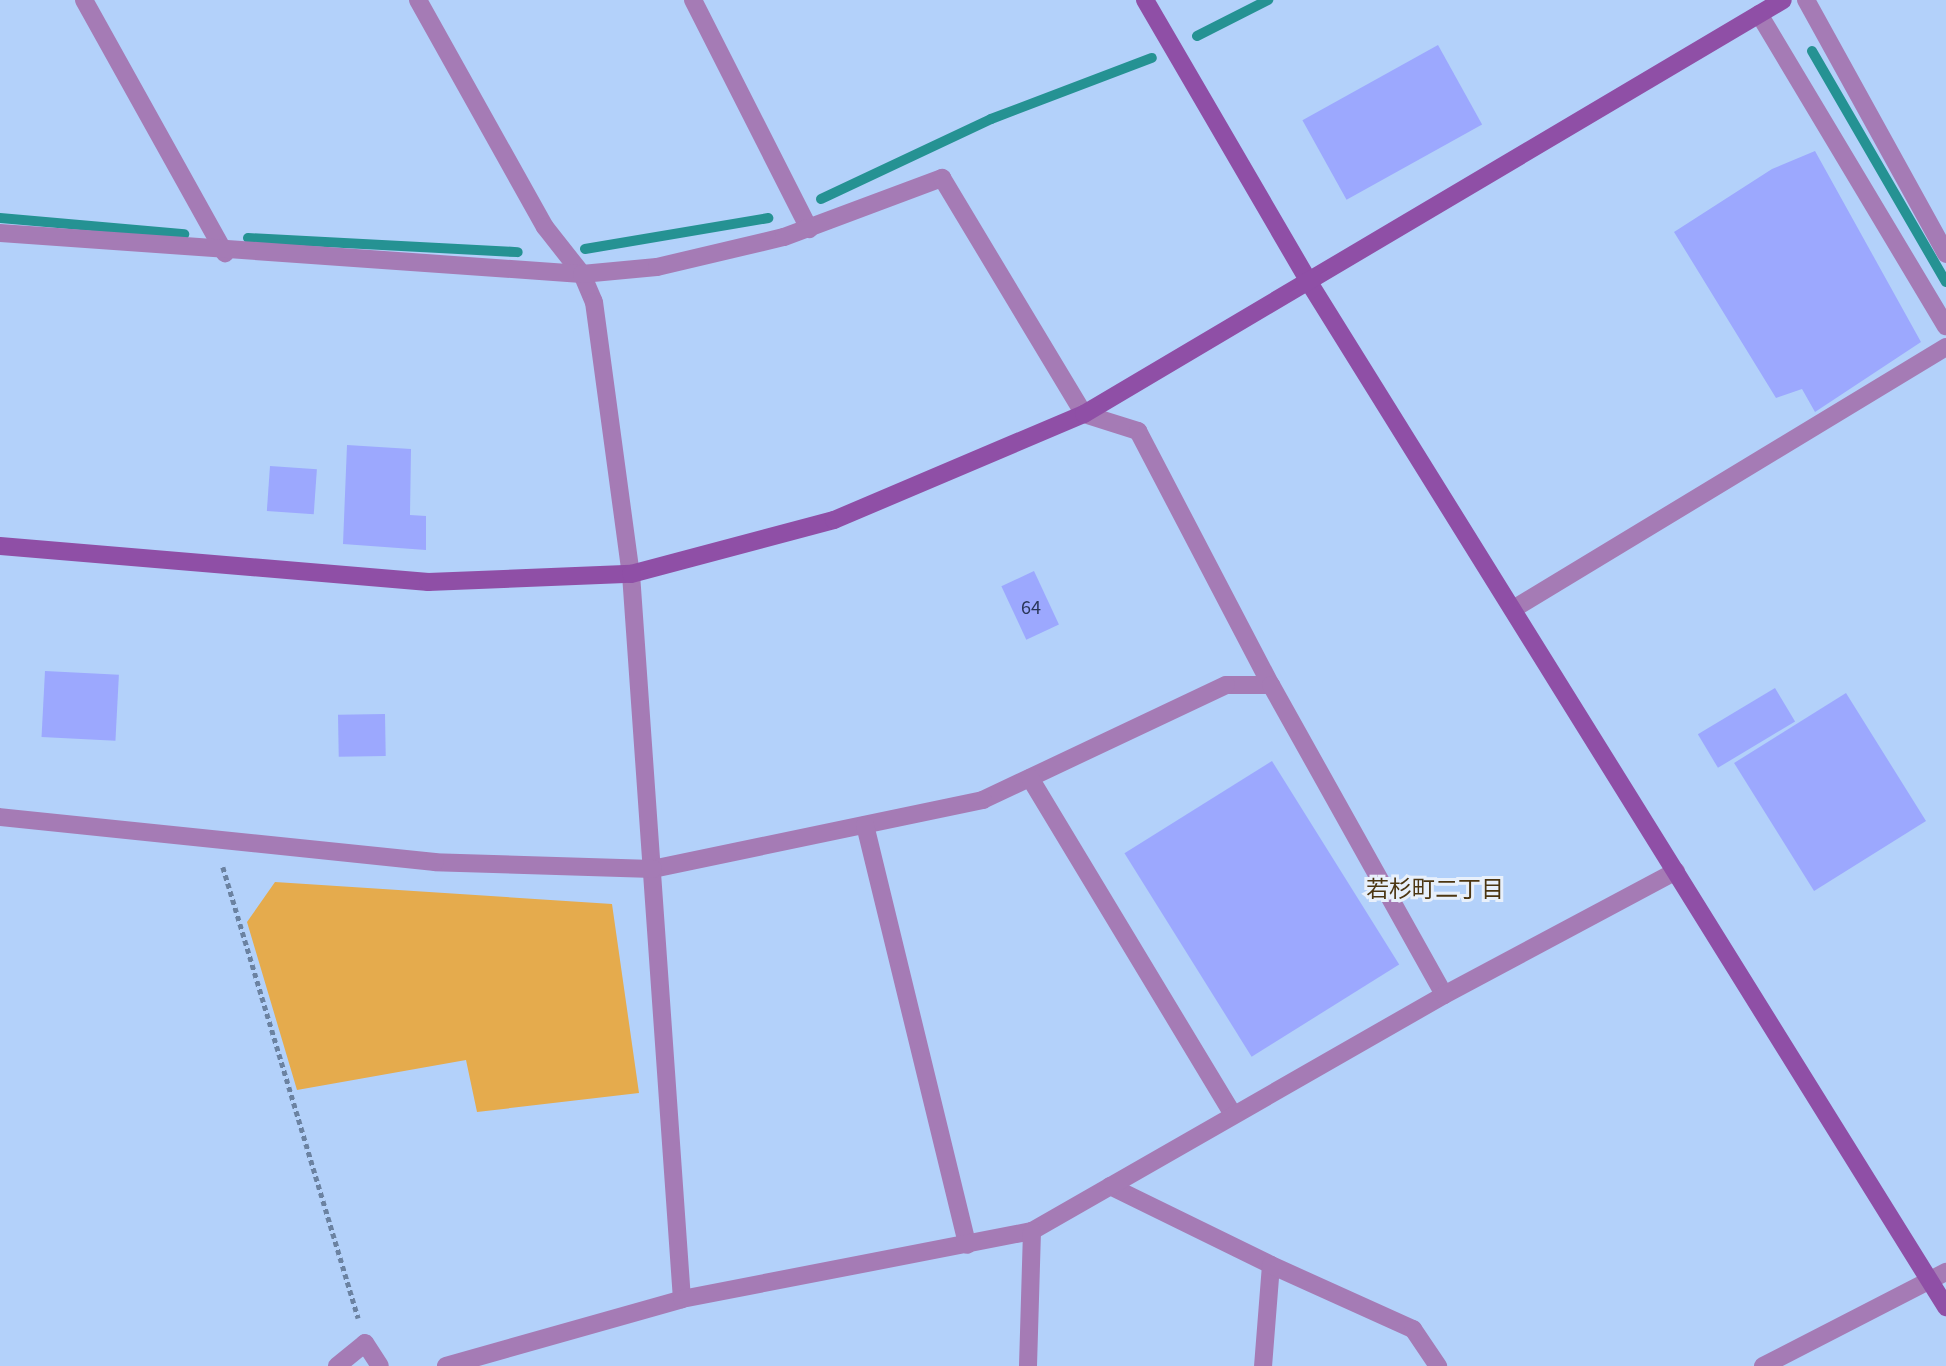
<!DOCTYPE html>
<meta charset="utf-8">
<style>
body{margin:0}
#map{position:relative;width:1946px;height:1366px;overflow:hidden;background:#b3d1fa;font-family:Georgia,"Noto Sans JP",serif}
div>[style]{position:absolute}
.green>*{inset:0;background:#e5ab4d}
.stream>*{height:10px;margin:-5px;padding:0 5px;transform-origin:5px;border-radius:5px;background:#259293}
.building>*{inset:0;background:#9ca8fe;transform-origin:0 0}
.path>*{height:4.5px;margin-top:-2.25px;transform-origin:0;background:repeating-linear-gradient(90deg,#6b82a1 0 5px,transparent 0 8.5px)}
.street>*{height:18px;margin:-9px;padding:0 9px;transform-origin:9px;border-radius:9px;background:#a57bb5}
.secondary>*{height:18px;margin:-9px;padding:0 9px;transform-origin:9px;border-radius:9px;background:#8f4fa6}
span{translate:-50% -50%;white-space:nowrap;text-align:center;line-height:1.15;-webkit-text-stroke:6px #e8f0fb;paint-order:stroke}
.number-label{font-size:18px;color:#2a3659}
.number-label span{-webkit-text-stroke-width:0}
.neighbourhood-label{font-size:23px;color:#4c3612}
</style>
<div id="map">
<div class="green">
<i style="clip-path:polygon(275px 882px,612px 904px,639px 1093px,477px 1112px,466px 1060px,297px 1090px,247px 922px)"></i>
</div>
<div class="stream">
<i style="left:1197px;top:36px;width:80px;rotate:-26.9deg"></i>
<i style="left:1812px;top:51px;width:267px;rotate:59.9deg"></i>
<i style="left:821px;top:199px;width:188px;rotate:-25.2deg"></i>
<i style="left:991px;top:119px;width:172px;rotate:-20.8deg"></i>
<i style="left:0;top:218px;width:185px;rotate:5deg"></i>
<i style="left:248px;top:238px;width:270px;rotate:3deg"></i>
<i style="left:585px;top:249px;width:186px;rotate:-9.6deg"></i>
</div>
<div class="building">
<i style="left:1438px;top:45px;width:91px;height:155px;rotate:61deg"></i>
<i style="clip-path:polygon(1815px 151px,1921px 342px,1815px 412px,1802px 389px,1776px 398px,1674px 232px,1772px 169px)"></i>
<i style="clip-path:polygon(347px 445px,411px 449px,410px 515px,426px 516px,426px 550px,343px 544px)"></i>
<i style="left:270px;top:466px;width:47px;height:45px;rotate:4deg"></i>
<i style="left:1034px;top:571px;width:59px;height:36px;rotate:65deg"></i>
<i style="left:45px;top:671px;width:74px;height:66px;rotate:3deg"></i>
<i style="left:1775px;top:688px;width:39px;height:90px;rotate:59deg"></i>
<i style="left:1846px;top:693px;width:151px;height:132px;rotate:58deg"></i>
<i style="left:385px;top:714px;width:42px;height:47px;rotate:89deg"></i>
<i style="left:1272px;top:761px;width:240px;height:174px;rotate:58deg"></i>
</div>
<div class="path">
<i style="left:223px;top:867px;width:471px;rotate:73.3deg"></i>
</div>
<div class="street">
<i style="left:84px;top:0;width:290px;rotate:60.9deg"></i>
<i style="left:418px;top:0;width:260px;rotate:60.8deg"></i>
<i style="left:545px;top:227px;width:60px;rotate:51.8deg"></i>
<i style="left:582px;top:274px;width:30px;rotate:67deg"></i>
<i style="left:594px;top:302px;width:275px;rotate:82.3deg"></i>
<i style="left:631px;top:574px;width:727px;rotate:85.98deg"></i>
<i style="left:693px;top:0;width:257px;rotate:63.1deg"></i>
<i style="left:1806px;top:0;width:290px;rotate:61.1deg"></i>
<i style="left:1759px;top:14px;width:364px;rotate:59.1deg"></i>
<i style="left:0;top:233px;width:583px;rotate:4.03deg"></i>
<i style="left:582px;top:274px;width:75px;rotate:-5.3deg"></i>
<i style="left:657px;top:267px;width:130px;rotate:-13.3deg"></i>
<i style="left:784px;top:237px;width:169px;rotate:-20.5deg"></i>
<i style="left:942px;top:178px;width:275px;rotate:59deg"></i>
<i style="left:1084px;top:414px;width:57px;rotate:17.5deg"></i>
<i style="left:1138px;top:431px;width:287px;rotate:62.4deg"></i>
<i style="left:1271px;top:685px;width:45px;rotate:180deg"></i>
<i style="left:1226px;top:685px;width:269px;rotate:154.7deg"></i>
<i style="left:983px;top:800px;width:337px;rotate:168.2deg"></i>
<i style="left:653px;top:869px;width:218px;rotate:-178.2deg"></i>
<i style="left:435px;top:862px;width:437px;rotate:-174.1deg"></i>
<i style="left:1515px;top:608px;width:504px;rotate:-31.2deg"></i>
<i style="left:1271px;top:685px;width:355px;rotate:60.8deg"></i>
<i style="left:1030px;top:778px;width:393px;rotate:58.9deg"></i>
<i style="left:865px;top:825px;width:432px;rotate:76.3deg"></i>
<i style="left:1110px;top:1186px;width:179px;rotate:26.1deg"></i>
<i style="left:1271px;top:1265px;width:101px;rotate:94.5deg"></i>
<i style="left:1271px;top:1265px;width:156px;rotate:24.3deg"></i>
<i style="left:1413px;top:1329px;width:45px;rotate:56deg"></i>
<i style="left:337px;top:1366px;width:36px;rotate:-39deg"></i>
<i style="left:365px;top:1343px;width:27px;rotate:57deg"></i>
<i style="left:446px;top:1366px;width:245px;rotate:-15.8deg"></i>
<i style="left:682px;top:1299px;width:357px;rotate:-11deg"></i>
<i style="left:1032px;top:1231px;width:475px;rotate:-29.8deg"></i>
<i style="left:1444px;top:995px;width:263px;rotate:-28.1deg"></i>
<i style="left:1028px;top:1366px;width:135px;rotate:-88.3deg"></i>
<i style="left:1763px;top:1366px;width:206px;rotate:-27.2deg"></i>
</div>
<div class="secondary">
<i style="left:1145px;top:0;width:328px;rotate:59.8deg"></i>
<i style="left:1310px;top:284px;width:1205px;rotate:58.13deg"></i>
<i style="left:0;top:546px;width:430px;rotate:4.8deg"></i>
<i style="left:428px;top:582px;width:203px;rotate:-2.3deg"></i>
<i style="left:631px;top:574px;width:210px;rotate:-14.9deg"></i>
<i style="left:834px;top:520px;width:272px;rotate:-23deg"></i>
<i style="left:1084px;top:414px;width:812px;rotate:-30.64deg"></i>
</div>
<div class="number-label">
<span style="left:1031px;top:606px">64</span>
</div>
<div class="neighbourhood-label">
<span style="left:1435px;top:887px">若杉町二丁目</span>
</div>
</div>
